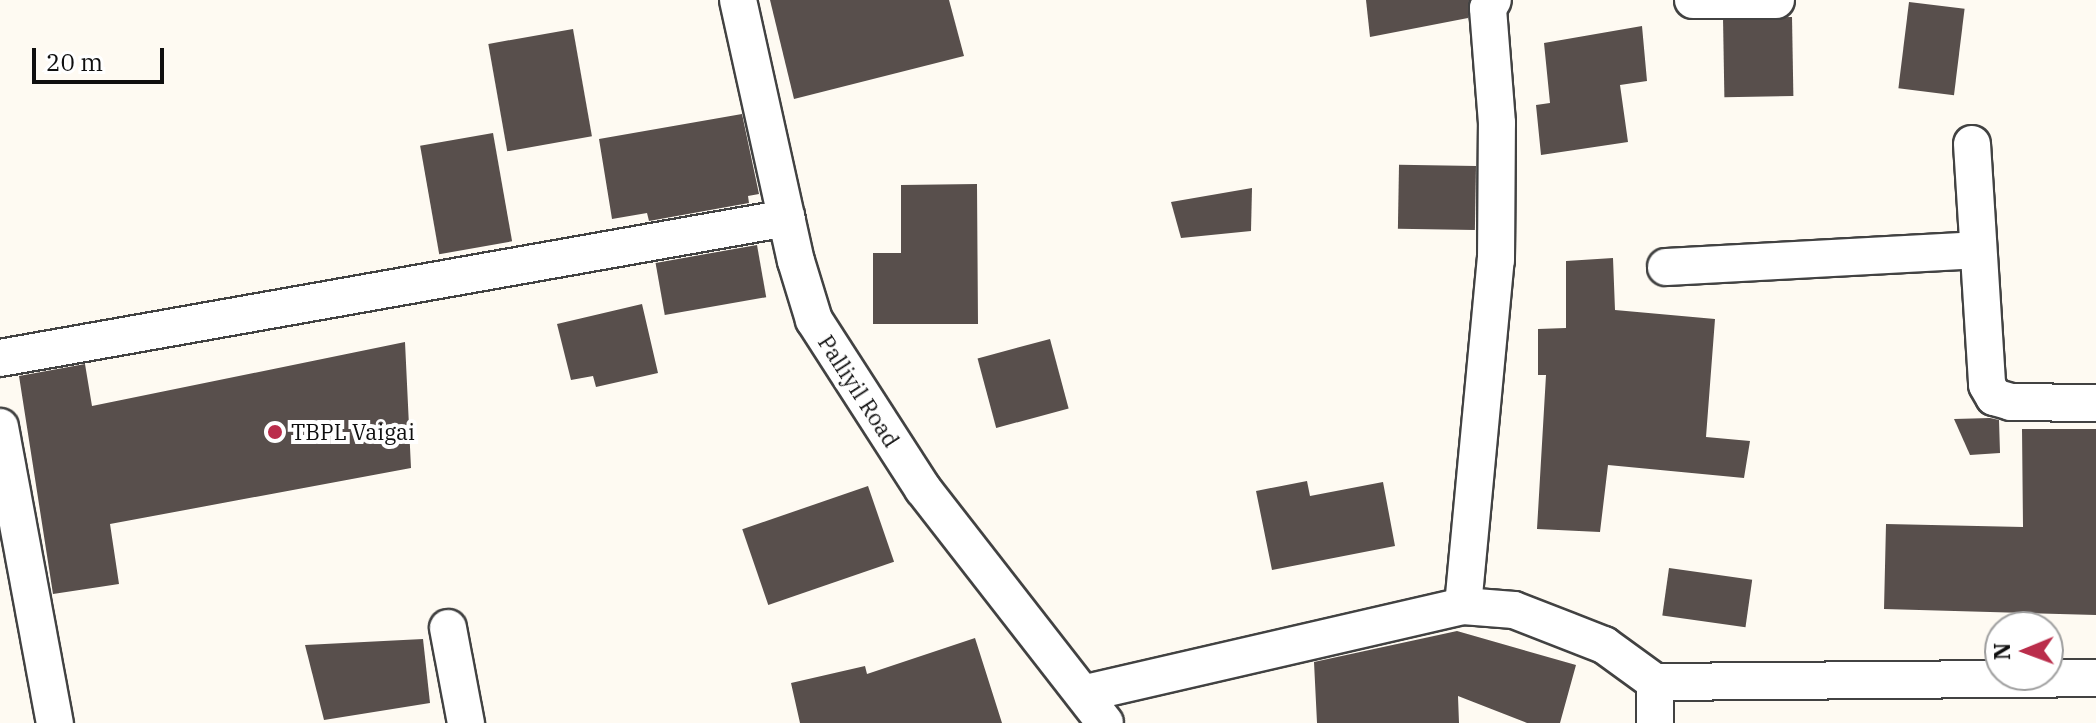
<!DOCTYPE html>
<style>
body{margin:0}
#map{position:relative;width:2096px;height:723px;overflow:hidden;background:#fefaf2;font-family:"IBM Plex Serif",serif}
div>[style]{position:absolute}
.building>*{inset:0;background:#584f4c;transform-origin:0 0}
.roads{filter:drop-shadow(2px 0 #424242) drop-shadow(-2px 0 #424242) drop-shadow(0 2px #424242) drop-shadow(0 -2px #424242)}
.minor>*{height:36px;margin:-18px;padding:0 18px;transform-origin:18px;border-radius:18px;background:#fff}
.dots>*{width:22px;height:22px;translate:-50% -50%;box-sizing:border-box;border:4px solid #fff;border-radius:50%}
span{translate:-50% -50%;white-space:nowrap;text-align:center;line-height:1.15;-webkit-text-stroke:8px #fff;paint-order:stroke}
.street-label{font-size:22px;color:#0f0f0f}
.poi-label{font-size:22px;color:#0f0f0f}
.left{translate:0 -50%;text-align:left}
.north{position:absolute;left:1984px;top:611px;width:80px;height:80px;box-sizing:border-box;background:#fff;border:2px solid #9f9f9f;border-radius:50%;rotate:269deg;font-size:22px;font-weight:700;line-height:32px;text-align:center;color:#0f0f0f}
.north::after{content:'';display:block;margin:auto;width:28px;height:36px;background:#ba2d4b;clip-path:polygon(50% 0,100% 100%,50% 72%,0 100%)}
.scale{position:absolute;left:32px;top:48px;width:132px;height:36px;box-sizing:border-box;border:4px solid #0f0f0f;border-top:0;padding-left:10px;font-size:24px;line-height:28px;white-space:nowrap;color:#0f0f0f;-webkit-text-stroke:6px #fff;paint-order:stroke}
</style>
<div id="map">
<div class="building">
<i style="clip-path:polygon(770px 0,949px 0,964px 56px,794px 99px)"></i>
<i style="clip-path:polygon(1366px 0,1469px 0,1468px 18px,1370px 37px)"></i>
<i style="left:1909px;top:2px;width:56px;height:87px;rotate:7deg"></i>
<i style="left:1792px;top:17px;width:79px;height:69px;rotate:89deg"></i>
<i style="clip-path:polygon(1642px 26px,1647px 81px,1620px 85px,1628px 142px,1541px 155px,1536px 105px,1550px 103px,1544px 43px)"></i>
<i style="left:573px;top:29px;width:109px;height:86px;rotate:80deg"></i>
<i style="clip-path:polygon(742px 114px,759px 194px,748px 196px,749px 203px,649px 221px,647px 213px,612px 219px,599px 139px)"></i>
<i style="left:493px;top:133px;width:110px;height:74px;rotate:80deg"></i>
<i style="left:1476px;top:166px;width:64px;height:77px;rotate:91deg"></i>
<i style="clip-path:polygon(977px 184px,978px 324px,873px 324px,873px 253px,901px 253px,901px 185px)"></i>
<i style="clip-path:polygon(1252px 188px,1251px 231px,1181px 238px,1171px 202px)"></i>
<i style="left:757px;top:245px;width:53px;height:103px;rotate:80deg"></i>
<i style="clip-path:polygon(1613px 258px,1615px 310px,1715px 319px,1706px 437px,1750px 441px,1744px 478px,1608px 465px,1600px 532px,1537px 529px,1546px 375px,1538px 375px,1538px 329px,1566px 328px,1566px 261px)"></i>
<i style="clip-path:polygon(642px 304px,658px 373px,596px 387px,593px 376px,571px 380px,557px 324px)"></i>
<i style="left:1050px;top:339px;width:72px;height:75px;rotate:75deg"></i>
<i style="clip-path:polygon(405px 342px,411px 468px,110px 524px,119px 584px,53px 594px,19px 376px,85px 364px,92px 406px)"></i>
<i style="clip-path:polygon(1990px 418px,1999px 420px,2000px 453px,1970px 455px,1954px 419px)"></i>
<i style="clip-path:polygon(2022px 429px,2096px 429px,2096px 615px,1884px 609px,1886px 524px,2023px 527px)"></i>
<i style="clip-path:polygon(1307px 481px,1310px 496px,1383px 482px,1395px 546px,1272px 570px,1256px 491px)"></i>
<i style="left:868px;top:486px;width:80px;height:133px;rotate:71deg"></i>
<i style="left:1669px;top:568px;width:84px;height:48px;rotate:8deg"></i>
<i style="clip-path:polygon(1457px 631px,1576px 665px,1560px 723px,1527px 723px,1458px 696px,1459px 723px,1317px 723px,1314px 662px)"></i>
<i style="clip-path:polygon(975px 638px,1002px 723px,800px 723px,791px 683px,865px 666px,867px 674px)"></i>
<i style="clip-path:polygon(423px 639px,430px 703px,324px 720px,305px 645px)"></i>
</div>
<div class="roads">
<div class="minor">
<i style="left:738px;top:0;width:267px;rotate:77.5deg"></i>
<i style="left:796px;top:261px;width:62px;rotate:73deg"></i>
<i style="left:814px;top:320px;width:201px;rotate:57.2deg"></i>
<i style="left:923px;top:489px;width:296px;rotate:52.1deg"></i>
<i style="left:1693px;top:0;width:83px"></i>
<i style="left:1972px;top:144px;width:241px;rotate:86.4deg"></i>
<i style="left:1987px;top:385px;width:14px;rotate:60deg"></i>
<i style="left:1994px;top:397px;width:18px;rotate:16deg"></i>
<i style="left:2011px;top:402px;width:85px;rotate:0.7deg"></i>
<i style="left:1666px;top:267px;width:310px;rotate:-3.1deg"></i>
<i style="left:0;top:358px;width:799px;rotate:-10.09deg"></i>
<i style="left:0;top:427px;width:301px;rotate:79.5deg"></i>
<i style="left:1463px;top:606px;width:51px;rotate:4.5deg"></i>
<i style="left:1514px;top:610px;width:97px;rotate:21.3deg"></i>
<i style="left:1604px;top:645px;width:63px;rotate:36deg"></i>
<i style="left:1655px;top:682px;width:441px;rotate:-0.5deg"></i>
<i style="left:448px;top:628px;width:97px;rotate:79.3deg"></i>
<i style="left:1086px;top:693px;width:387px;rotate:-13deg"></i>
<i style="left:1463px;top:606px;width:348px;rotate:-84.6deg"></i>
<i style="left:1496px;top:260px;width:137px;rotate:-89.6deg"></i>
<i style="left:1497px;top:123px;width:115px;rotate:-94.5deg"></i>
<i style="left:1488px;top:8px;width:9px;rotate:-58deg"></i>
<i style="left:1655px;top:723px;width:41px;rotate:-90deg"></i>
</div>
</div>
<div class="dots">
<i style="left:275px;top:432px;background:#ba2d4b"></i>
</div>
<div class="street-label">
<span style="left:859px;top:391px;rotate:57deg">Palliyil Road</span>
</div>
<div class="poi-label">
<span class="left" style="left:291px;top:432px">TBPL Vaigai</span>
</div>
<div class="north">N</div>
<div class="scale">20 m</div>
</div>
